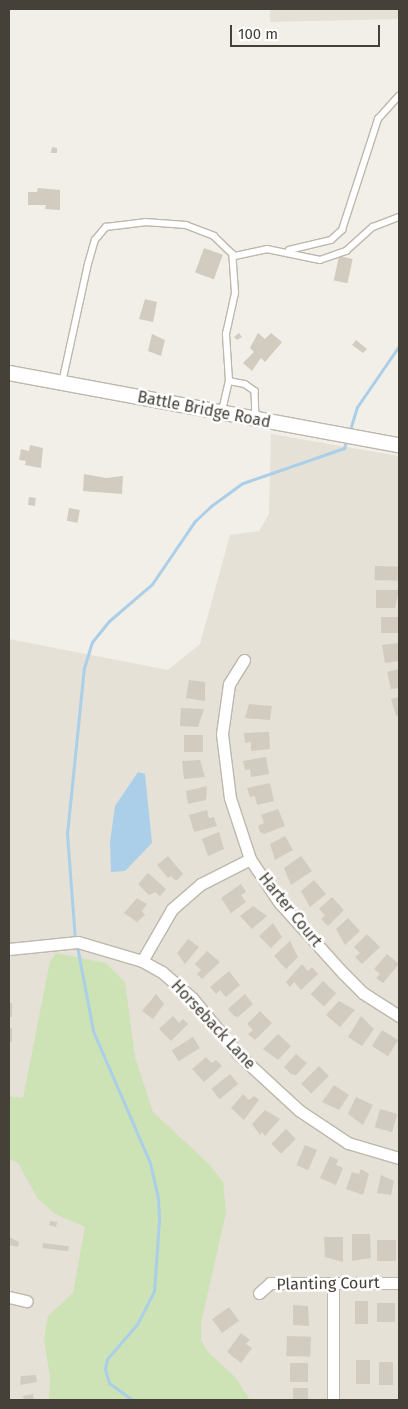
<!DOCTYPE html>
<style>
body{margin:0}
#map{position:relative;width:408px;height:1409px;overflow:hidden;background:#f2efe8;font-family:"Fira Sans",sans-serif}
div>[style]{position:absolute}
.residential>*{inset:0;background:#e5e1d7}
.green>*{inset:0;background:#cde2b5}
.water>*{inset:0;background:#abcfe8}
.stream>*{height:3px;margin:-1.5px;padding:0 1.5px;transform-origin:1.5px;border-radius:1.5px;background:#abcfe8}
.building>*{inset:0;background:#d2cbbf;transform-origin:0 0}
.roads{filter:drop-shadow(1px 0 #bdb7ac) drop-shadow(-1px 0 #bdb7ac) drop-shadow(0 1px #bdb7ac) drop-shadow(0 -1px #bdb7ac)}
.service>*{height:5.5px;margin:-2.75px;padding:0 2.75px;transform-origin:2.75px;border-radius:2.75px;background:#fff}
.minor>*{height:11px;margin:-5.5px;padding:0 5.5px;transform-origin:5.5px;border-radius:5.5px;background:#fff}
.tertiary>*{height:14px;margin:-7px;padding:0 7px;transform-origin:7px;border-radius:7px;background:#fff}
span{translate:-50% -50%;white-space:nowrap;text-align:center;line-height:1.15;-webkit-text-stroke:5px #fff;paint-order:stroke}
.street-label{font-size:16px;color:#454038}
.frame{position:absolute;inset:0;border:10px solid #454038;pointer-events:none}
.scale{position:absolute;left:230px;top:25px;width:150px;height:22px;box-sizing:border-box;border:2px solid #454038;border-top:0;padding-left:6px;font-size:15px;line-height:18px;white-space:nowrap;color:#454038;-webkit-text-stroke:4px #fff;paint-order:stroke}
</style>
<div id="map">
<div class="residential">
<i style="clip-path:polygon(270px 9px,399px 9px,399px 19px,270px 22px)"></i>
<i style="clip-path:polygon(271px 434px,399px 456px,399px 1400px,9px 1400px,9px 639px,168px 670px,200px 644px,230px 535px,259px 531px,269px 514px)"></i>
</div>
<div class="green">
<i style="clip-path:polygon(56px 953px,106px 963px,125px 982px,135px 1057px,153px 1112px,209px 1164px,223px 1182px,226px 1213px,201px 1323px,201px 1340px,208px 1352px,235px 1377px,250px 1400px,49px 1400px,50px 1377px,44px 1339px,48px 1316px,73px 1293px,85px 1227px,55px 1214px,38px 1199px,18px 1163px,9px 1159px,9px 1096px,23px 1098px,50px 961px)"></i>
</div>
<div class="water">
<i style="clip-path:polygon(138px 772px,145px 774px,152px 843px,125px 871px,111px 872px,110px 842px,115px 806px)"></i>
</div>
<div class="stream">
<i style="left:349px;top:433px;width:27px;rotate:-73deg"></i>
<i style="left:357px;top:407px;width:74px;rotate:-55.5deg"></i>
<i style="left:75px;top:940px;width:106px;rotate:-94.3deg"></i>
<i style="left:67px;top:834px;width:167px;rotate:-84.2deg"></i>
<i style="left:84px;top:668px;width:27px;rotate:-73deg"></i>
<i style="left:92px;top:642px;width:27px;rotate:-51deg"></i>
<i style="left:109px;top:621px;width:57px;rotate:-40.7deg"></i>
<i style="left:152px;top:584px;width:76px;rotate:-55.7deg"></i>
<i style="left:195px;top:521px;width:22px;rotate:-43deg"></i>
<i style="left:211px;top:506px;width:39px;rotate:-36deg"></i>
<i style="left:243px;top:483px;width:107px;rotate:-19.1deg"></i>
<i style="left:344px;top:448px;width:9px;rotate:-72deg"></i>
<i style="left:77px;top:946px;width:86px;rotate:79.3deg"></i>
<i style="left:93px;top:1031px;width:144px;rotate:66.6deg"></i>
<i style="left:150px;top:1163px;width:37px;rotate:77deg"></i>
<i style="left:158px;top:1199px;width:21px;rotate:87deg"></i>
<i style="left:159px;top:1220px;width:71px;rotate:94deg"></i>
<i style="left:154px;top:1291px;width:36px;rotate:117deg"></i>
<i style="left:138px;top:1323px;width:48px;rotate:130.7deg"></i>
<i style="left:107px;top:1359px;width:10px;rotate:101deg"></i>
<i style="left:105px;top:1369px;width:15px;rotate:74deg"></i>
<i style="left:109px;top:1383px;width:29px;rotate:36deg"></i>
</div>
<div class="building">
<i style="clip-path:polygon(52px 147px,57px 148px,57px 153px,51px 153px)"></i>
<i style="clip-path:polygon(38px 188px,60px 190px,60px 210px,45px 209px,46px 205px,28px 205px,28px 192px,37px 192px)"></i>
<i style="left:204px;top:248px;width:20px;height:26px;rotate:20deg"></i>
<i style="left:339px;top:256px;width:14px;height:25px;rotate:12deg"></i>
<i style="clip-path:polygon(145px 299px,157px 302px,153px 322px,139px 319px)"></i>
<i style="clip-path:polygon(239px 333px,242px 337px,237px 340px,234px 337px)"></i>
<i style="clip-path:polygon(258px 333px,265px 339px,271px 333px,282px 342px,265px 362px,261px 358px,252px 371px,243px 363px,254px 352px,250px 348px)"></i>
<i style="clip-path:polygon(152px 334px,165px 340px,161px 356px,148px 351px)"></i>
<i style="clip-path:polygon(356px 340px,367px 349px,363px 353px,352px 345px)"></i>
<i style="clip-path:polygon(30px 445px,43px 448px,41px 468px,25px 465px,26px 461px,19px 460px,21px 449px,29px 451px)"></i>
<i style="clip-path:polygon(84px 474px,106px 478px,123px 476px,122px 494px,83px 491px)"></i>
<i style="left:29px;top:497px;width:7px;height:8px;rotate:8deg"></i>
<i style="left:69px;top:508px;width:11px;height:13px;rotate:10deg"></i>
<i style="left:375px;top:566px;width:23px;height:14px;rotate:2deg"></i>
<i style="clip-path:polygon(376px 590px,399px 590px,395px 608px,376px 608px)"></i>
<i style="left:399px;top:617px;width:16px;height:18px;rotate:90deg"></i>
<i style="clip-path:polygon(399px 643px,399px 661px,385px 663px,382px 645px)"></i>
<i style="clip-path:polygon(399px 669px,399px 688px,391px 689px,387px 672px)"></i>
<i style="clip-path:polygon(189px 680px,205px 682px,205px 701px,186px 698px)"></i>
<i style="clip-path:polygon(399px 697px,399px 715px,396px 716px,391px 699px)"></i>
<i style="clip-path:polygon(249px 704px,272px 706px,270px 720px,245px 718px)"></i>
<i style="clip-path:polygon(181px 708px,204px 709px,198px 727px,180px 726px)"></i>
<i style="clip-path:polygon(269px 732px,270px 749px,251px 751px,251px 742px,245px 743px,244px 733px)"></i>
<i style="left:184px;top:735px;width:19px;height:17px"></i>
<i style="clip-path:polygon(266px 757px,269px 774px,251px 777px,250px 769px,245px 770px,243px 761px)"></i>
<i style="clip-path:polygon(200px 760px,205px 777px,184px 779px,182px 761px)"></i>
<i style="clip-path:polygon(270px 783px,274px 801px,257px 805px,255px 796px,250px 797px,247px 788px)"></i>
<i style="clip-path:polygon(207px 786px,206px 800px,188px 804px,186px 791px)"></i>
<i style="clip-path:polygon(278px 809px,285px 826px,264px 834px,260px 832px,258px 826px,264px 823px,261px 815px)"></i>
<i style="clip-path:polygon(207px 810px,209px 818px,214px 817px,217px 826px,194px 832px,189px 815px)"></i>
<i style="clip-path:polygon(219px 832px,224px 849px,208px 856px,202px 839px)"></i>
<i style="clip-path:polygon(285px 836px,293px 850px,275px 860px,270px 844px)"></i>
<i style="clip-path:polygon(168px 856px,183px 874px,176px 881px,171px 876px,168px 878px,157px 865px)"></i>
<i style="clip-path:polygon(301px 856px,312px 871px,291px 885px,284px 868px)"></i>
<i style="clip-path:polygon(148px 873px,166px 889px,160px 896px,155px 892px,149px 895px,138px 884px)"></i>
<i style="clip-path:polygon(314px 880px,326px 894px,310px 907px,301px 891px)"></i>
<i style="clip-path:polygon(241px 884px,246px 892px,241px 895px,246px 902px,231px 913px,221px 898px)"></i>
<i style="clip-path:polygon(332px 897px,344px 910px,328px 926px,321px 919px,325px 915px,319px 909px)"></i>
<i style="clip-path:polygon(137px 898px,147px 904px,142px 911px,145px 915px,137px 922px,124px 913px)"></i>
<i style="clip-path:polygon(253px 906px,267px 916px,252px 929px,240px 916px)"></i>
<i style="clip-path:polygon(348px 918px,360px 931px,345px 945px,336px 929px)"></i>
<i style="clip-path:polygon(273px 923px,282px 937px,271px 948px,259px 936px)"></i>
<i style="clip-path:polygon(367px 934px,380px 947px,362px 964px,355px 957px,360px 953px,354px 947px)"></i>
<i style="clip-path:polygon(188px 939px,199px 947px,185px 964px,177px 953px)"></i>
<i style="clip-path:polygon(290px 941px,298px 957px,286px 969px,274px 956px)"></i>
<i style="clip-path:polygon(207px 951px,220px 962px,202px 979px,197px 974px,201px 970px,195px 964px)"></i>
<i style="clip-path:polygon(387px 954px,399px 964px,383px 983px,376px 978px,380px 974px,374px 969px)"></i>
<i style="clip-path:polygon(302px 964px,308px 971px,312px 967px,318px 974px,301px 990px,294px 982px,290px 987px,286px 982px)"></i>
<i style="clip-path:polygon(229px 971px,240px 985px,226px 997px,220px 990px,216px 994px,210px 987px)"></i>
<i style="left:323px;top:981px;width:18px;height:18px;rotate:43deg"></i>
<i style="clip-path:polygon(156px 994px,164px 1004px,153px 1019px,142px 1011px)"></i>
<i style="clip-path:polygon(245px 994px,253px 1004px,238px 1017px,234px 1016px,228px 1009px)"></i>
<i style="clip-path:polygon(339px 1001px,355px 1010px,340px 1027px,326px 1015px)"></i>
<i style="left:9px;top:1003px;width:3px;height:14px"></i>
<i style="clip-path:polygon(260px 1011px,272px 1023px,255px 1040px,248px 1034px,253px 1030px,247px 1024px)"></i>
<i style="clip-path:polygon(173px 1016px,179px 1023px,183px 1019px,188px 1024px,171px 1041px,159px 1029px)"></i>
<i style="clip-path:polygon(361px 1016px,374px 1029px,362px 1046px,348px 1037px)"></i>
<i style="left:9px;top:1028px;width:3px;height:14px"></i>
<i style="left:382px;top:1030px;width:19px;height:19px;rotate:32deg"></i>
<i style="clip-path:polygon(278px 1034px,291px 1046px,278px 1060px,263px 1049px)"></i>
<i style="left:193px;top:1037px;width:13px;height:25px;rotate:58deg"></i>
<i style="clip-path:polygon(296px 1054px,307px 1063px,296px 1075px,291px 1074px,284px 1067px)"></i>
<i style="clip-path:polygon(206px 1057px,212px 1063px,216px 1060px,222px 1066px,204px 1082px,192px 1069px)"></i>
<i style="left:319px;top:1066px;width:14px;height:25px;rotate:45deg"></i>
<i style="left:230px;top:1074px;width:13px;height:24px;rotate:51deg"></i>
<i style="clip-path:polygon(334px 1085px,349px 1095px,339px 1110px,322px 1102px)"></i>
<i style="clip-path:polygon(243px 1094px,249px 1100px,254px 1096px,259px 1100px,244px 1120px,231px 1108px)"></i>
<i style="clip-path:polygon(356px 1097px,373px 1105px,363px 1125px,348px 1114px)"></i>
<i style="left:380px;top:1109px;width:18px;height:19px;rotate:16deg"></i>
<i style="clip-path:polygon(265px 1110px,280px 1119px,265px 1136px,262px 1132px,260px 1135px,252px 1124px)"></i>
<i style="left:286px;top:1129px;width:14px;height:21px;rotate:45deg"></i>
<i style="left:305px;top:1145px;width:13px;height:22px;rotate:23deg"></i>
<i style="clip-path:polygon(330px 1156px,338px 1160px,336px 1165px,343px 1168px,336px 1185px,320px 1178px)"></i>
<i style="clip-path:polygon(361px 1169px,369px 1174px,363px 1195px,346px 1189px,352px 1172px,359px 1174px)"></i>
<i style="clip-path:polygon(381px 1175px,394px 1181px,391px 1195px,377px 1193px)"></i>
<i style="clip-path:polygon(50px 1221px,57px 1222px,56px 1227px,49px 1225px)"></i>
<i style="clip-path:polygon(352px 1234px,370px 1234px,371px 1258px,352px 1261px)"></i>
<i style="clip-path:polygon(9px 1237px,19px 1242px,18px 1247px,9px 1245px)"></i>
<i style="clip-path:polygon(324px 1237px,343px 1237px,343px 1262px,325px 1257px)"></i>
<i style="left:377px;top:1240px;width:19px;height:21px"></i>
<i style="left:43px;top:1243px;width:26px;height:5px;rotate:7deg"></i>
<i style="left:355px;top:1301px;width:13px;height:23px"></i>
<i style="left:377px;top:1303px;width:18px;height:19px"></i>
<i style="clip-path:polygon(293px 1305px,308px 1306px,309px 1326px,293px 1325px)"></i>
<i style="left:229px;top:1307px;width:17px;height:21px;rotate:54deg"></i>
<i style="clip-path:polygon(241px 1333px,250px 1340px,246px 1344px,252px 1348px,241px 1363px,227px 1352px)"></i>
<i style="left:287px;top:1336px;width:24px;height:20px;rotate:2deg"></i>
<i style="left:356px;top:1360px;width:14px;height:24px"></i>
<i style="left:379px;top:1362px;width:14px;height:23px"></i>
<i style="left:290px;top:1363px;width:18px;height:19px"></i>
<i style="clip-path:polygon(36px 1375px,37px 1382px,20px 1385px,21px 1376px)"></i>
<i style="left:308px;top:1388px;width:12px;height:15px;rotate:90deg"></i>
<i style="clip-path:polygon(33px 1394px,34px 1400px,24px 1400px,23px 1396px)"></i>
</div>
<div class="roads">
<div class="service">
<i style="left:289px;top:250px;width:43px;rotate:-13.4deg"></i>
<i style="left:331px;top:240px;width:15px;rotate:-42deg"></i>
<i style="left:342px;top:230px;width:117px;rotate:-72deg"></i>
<i style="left:378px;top:119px;width:31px;rotate:-48deg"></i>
<i style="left:229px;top:381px;width:16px;rotate:11deg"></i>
<i style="left:245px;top:384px;width:12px;rotate:35deg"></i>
<i style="left:255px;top:391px;width:28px;rotate:88deg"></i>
<i style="left:62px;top:383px;width:122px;rotate:-77.7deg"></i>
<i style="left:88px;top:264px;width:25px;rotate:-74deg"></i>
<i style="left:95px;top:240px;width:17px;rotate:-50deg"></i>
<i style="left:106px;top:227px;width:39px;rotate:-7deg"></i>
<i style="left:145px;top:222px;width:41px;rotate:4.2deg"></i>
<i style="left:186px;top:225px;width:30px;rotate:21deg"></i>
<i style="left:214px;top:236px;width:29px;rotate:44deg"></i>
<i style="left:235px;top:256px;width:33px;rotate:-12deg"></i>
<i style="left:267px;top:249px;width:54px;rotate:11.7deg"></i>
<i style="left:320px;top:260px;width:28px;rotate:-19deg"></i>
<i style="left:346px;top:251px;width:36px;rotate:-42deg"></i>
<i style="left:373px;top:227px;width:28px;rotate:-21deg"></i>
<i style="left:222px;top:411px;width:31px;rotate:-77deg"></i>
<i style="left:229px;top:381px;width:47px;rotate:-93.7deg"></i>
<i style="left:226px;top:334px;width:42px;rotate:-77.6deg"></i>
<i style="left:235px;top:293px;width:39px;rotate:-94deg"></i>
</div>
<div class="minor">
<i style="left:244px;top:660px;width:28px;rotate:122deg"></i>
<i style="left:229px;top:684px;width:50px;rotate:98deg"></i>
<i style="left:222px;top:734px;width:64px;rotate:82.9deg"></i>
<i style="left:230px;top:798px;width:64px;rotate:71.8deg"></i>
<i style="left:250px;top:859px;width:52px;rotate:56deg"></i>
<i style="left:279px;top:902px;width:96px;rotate:48deg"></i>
<i style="left:343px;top:973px;width:28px;rotate:45deg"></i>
<i style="left:363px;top:993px;width:43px;rotate:32.6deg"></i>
<i style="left:9px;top:949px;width:69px;rotate:-5.8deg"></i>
<i style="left:78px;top:942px;width:67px;rotate:16.5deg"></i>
<i style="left:142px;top:961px;width:23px;rotate:29deg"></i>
<i style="left:162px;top:972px;width:40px;rotate:41deg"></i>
<i style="left:192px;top:998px;width:74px;rotate:50.5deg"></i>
<i style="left:239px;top:1055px;width:83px;rotate:42.6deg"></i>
<i style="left:300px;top:1111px;width:58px;rotate:33.7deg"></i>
<i style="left:348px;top:1143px;width:53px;rotate:16.4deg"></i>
<i style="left:142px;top:961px;width:60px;rotate:-60deg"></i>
<i style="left:172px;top:909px;width:38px;rotate:-41deg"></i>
<i style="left:201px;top:884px;width:55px;rotate:-27deg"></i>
<i style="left:333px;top:1283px;width:117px;rotate:90deg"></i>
<i style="left:259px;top:1293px;width:15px;rotate:-42deg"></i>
<i style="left:270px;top:1283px;width:129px"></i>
<i style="left:9px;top:1297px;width:18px;rotate:13deg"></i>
</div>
<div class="tertiary">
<i style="left:9px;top:373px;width:397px;rotate:10.5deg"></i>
</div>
</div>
<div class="street-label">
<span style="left:204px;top:410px;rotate:11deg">Battle Bridge Road</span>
<span style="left:290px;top:910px;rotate:51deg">Harter Court</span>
<span style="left:213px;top:1025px;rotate:47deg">Horseback Lane</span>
<span style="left:328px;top:1284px;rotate:-1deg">Planting Court</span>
</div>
<div class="frame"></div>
<div class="scale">100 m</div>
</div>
